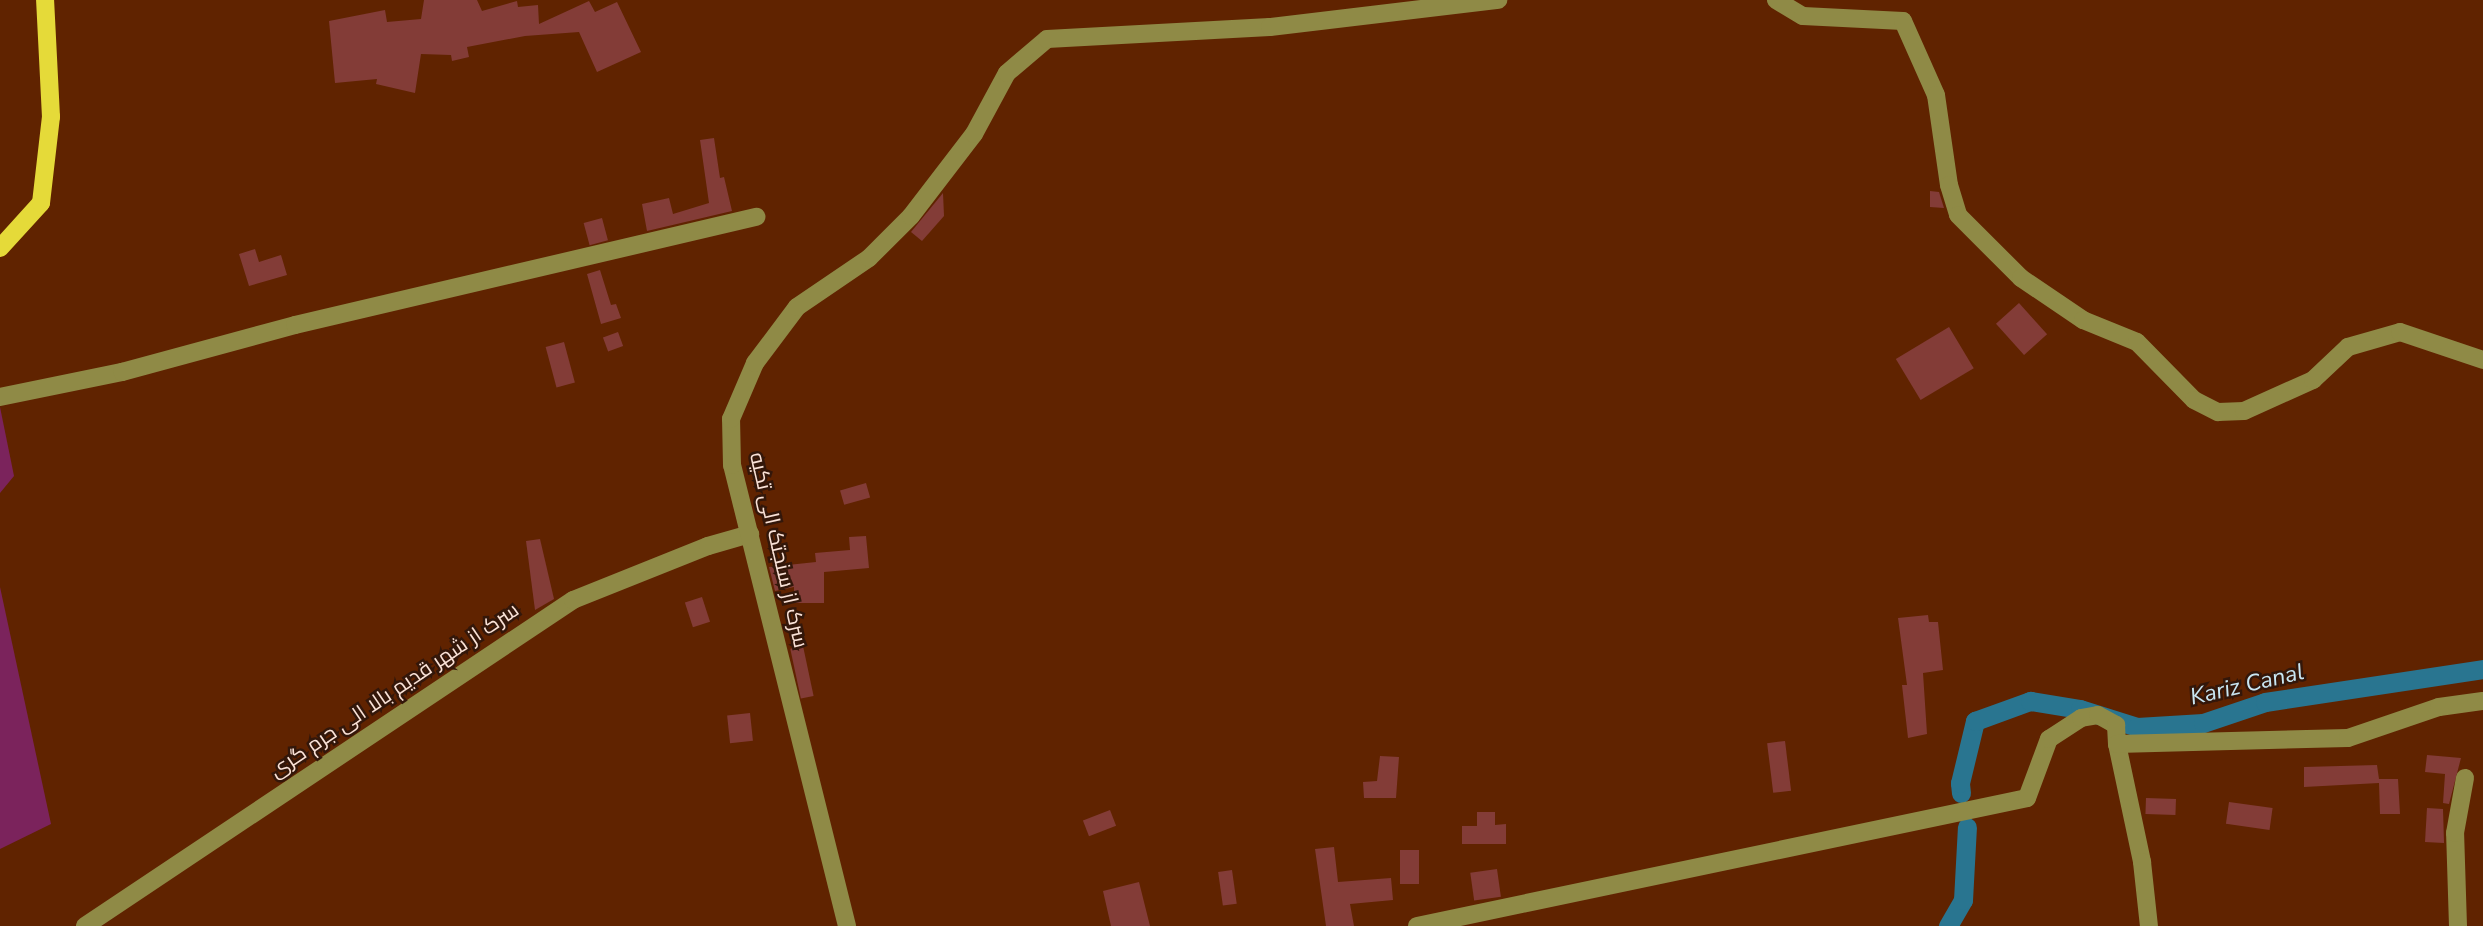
<!DOCTYPE html>
<meta charset="utf-8">
<style>
body{margin:0}
#map{position:relative;width:2483px;height:926px;overflow:hidden;background:#602300;font-family:"Nunito Sans",Cairo,sans-serif}
div>[style]{position:absolute}
.green>*{inset:0;background:#7b235c}
.canal>*{height:19px;margin:-9.5px;padding:0 9.5px;transform-origin:9.5px;border-radius:9.5px;background:#297590}
.building>*{inset:0;background:#833c37;transform-origin:0 0}
.minor>*{height:18px;margin:-9px;padding:0 9px;transform-origin:9px;border-radius:9px;background:#8f8a46}
.major>*{height:18px;margin:-9px;padding:0 9px;transform-origin:9px;border-radius:9px;background:#e5da39}
span{translate:-50% -50%;white-space:nowrap;text-align:center;line-height:1.15;-webkit-text-stroke:5px #33170a;paint-order:stroke}
.street-label{font-size:21px;color:#fae2d7}
.water-label{font-size:23px;color:#c9e6f2;font-style:italic}
</style>
<div id="map">
<div class="green">
<i style="clip-path:polygon(0 407px,14px 476px,0 493px)"></i>
<i style="clip-path:polygon(0 587px,51px 824px,0 849px)"></i>
</div>
<div class="canal">
<i style="left:1961px;top:793px;width:10px;rotate:-96deg"></i>
<i style="left:1960px;top:783px;width:64px;rotate:-76.4deg"></i>
<i style="left:1975px;top:721px;width:59px;rotate:-20deg"></i>
<i style="left:2030px;top:701px;width:51px;rotate:9.1deg"></i>
<i style="left:2080px;top:709px;width:60px;rotate:17.5deg"></i>
<i style="left:2137px;top:727px;width:66px;rotate:-3.5deg"></i>
<i style="left:2203px;top:723px;width:65px;rotate:-18.7deg"></i>
<i style="left:2265px;top:702px;width:220px;rotate:-8.6deg"></i>
<i style="left:1948px;top:926px;width:30px;rotate:-60deg"></i>
<i style="left:1963px;top:900px;width:73px;rotate:-86.9deg"></i>
</div>
<div class="building">
<i style="clip-path:polygon(424px 0,477px 0,482px 11px,517px 1px,518px 7px,538px 5px,539px 24px,589px 1px,595px 12px,617px 2px,641px 52px,597px 72px,579px 32px,525px 36px,467px 47px,469px 57px,452px 61px,451px 55px,421px 54px,415px 93px,376px 84px,377px 79px,335px 83px,329px 21px,385px 10px,387px 22px,421px 19px)"></i>
<i style="clip-path:polygon(714px 138px,720px 178px,724px 177px,732px 211px,647px 231px,642px 204px,669px 198px,673px 214px,709px 203px,700px 140px)"></i>
<i style="clip-path:polygon(1930px 191px,1939px 192px,1944px 208px,1930px 207px)"></i>
<i style="clip-path:polygon(943px 193px,944px 216px,922px 241px,911px 232px)"></i>
<i style="left:602px;top:218px;width:23px;height:19px;rotate:75deg"></i>
<i style="clip-path:polygon(255px 249px,259px 262px,281px 255px,287px 275px,249px 286px,239px 254px)"></i>
<i style="clip-path:polygon(600px 270px,611px 305px,616px 304px,621px 318px,601px 324px,587px 274px)"></i>
<i style="left:2019px;top:303px;width:42px;height:31px;rotate:48deg"></i>
<i style="left:1949px;top:327px;width:48px;height:62px;rotate:59deg"></i>
<i style="left:618px;top:332px;width:15px;height:16px;rotate:70deg"></i>
<i style="left:564px;top:342px;width:42px;height:19px;rotate:75deg"></i>
<i style="left:866px;top:483px;width:15px;height:27px;rotate:74deg"></i>
<i style="clip-path:polygon(866px 536px,869px 568px,824px 572px,824px 603px,794px 603px,794px 587px,775px 591px,769px 567px,816px 562px,815px 553px,850px 550px,849px 537px)"></i>
<i style="clip-path:polygon(540px 539px,554px 599px,535px 610px,526px 541px)"></i>
<i style="left:702px;top:597px;width:26px;height:18px;rotate:72deg"></i>
<i style="clip-path:polygon(1928px 615px,1929px 622px,1938px 622px,1943px 670px,1923px 673px,1927px 734px,1908px 738px,1902px 685px,1907px 685px,1898px 618px)"></i>
<i style="left:803px;top:646px;width:51px;height:13px;rotate:78deg"></i>
<i style="left:750px;top:713px;width:28px;height:23px;rotate:84deg"></i>
<i style="left:1785px;top:741px;width:50px;height:18px;rotate:83deg"></i>
<i style="clip-path:polygon(2427px 755px,2461px 758px,2449px 804px,2443px 803px,2445px 774px,2425px 772px)"></i>
<i style="clip-path:polygon(1380px 756px,1399px 757px,1396px 798px,1364px 798px,1363px 782px,1377px 781px)"></i>
<i style="clip-path:polygon(2377px 765px,2379px 779px,2398px 779px,2400px 814px,2380px 814px,2379px 783px,2304px 787px,2304px 767px)"></i>
<i style="left:2146px;top:798px;width:30px;height:16px;rotate:2deg"></i>
<i style="left:2229px;top:802px;width:44px;height:22px;rotate:8deg"></i>
<i style="clip-path:polygon(2427px 808px,2443px 809px,2444px 843px,2425px 842px)"></i>
<i style="left:1110px;top:810px;width:17px;height:29px;rotate:69deg"></i>
<i style="clip-path:polygon(1477px 812px,1495px 812px,1495px 825px,1506px 824px,1506px 844px,1462px 844px,1462px 826px,1477px 826px)"></i>
<i style="clip-path:polygon(1334px 847px,1338px 882px,1391px 878px,1393px 900px,1350px 904px,1354px 926px,1326px 926px,1315px 849px)"></i>
<i style="left:1400px;top:850px;width:19px;height:34px"></i>
<i style="left:1497px;top:869px;width:28px;height:27px;rotate:82deg"></i>
<i style="left:1232px;top:870px;width:34px;height:14px;rotate:82deg"></i>
<i style="clip-path:polygon(1139px 882px,1150px 926px,1111px 926px,1103px 891px)"></i>
</div>
<div class="minor">
<i style="left:1776px;top:0;width:31px;rotate:31deg"></i>
<i style="left:1803px;top:16px;width:100px;rotate:2.9deg"></i>
<i style="left:1903px;top:21px;width:81px;rotate:66deg"></i>
<i style="left:1936px;top:95px;width:91px;rotate:81.8deg"></i>
<i style="left:1949px;top:185px;width:31px;rotate:73deg"></i>
<i style="left:1958px;top:215px;width:89px;rotate:45deg"></i>
<i style="left:2021px;top:278px;width:75px;rotate:34.1deg"></i>
<i style="left:2083px;top:320px;width:58px;rotate:22.2deg"></i>
<i style="left:2137px;top:342px;width:81px;rotate:45.5deg"></i>
<i style="left:2194px;top:400px;width:27px;rotate:27deg"></i>
<i style="left:2218px;top:412px;width:26px;rotate:-2deg"></i>
<i style="left:2244px;top:411px;width:76px;rotate:-24.2deg"></i>
<i style="left:2313px;top:380px;width:48px;rotate:-43.3deg"></i>
<i style="left:2348px;top:347px;width:54px;rotate:-16.1deg"></i>
<i style="left:2400px;top:332px;width:88px;rotate:18.6deg"></i>
<i style="left:0;top:397px;width:125px;rotate:-11.6deg"></i>
<i style="left:122px;top:372px;width:179px;rotate:-15.2deg"></i>
<i style="left:295px;top:325px;width:474px;rotate:-13.2deg"></i>
<i style="left:2117px;top:744px;width:121px;rotate:78deg"></i>
<i style="left:2142px;top:862px;width:64px;rotate:83.8deg"></i>
<i style="left:85px;top:926px;width:587px;rotate:-33.74deg"></i>
<i style="left:573px;top:600px;width:145px;rotate:-21.8deg"></i>
<i style="left:708px;top:546px;width:44px;rotate:-15.9deg"></i>
<i style="left:847px;top:926px;width:475px;rotate:-104deg"></i>
<i style="left:732px;top:465px;width:46px;rotate:-91.2deg"></i>
<i style="left:731px;top:419px;width:61px;rotate:-66.8deg"></i>
<i style="left:755px;top:363px;width:70px;rotate:-53.1deg"></i>
<i style="left:797px;top:307px;width:87px;rotate:-34.2deg"></i>
<i style="left:869px;top:258px;width:59px;rotate:-45deg"></i>
<i style="left:911px;top:216px;width:103px;rotate:-52.5deg"></i>
<i style="left:974px;top:134px;width:69px;rotate:-61.6deg"></i>
<i style="left:1007px;top:73px;width:52px;rotate:-40.4deg"></i>
<i style="left:1047px;top:39px;width:223px;rotate:-3.1deg"></i>
<i style="left:1270px;top:27px;width:230px;rotate:-6.8deg"></i>
<i style="left:1417px;top:926px;width:623px;rotate:-11.85deg"></i>
<i style="left:2027px;top:798px;width:63px;rotate:-69.6deg"></i>
<i style="left:2049px;top:739px;width:38px;rotate:-33deg"></i>
<i style="left:2081px;top:718px;width:17px;rotate:-10deg"></i>
<i style="left:2098px;top:715px;width:21px;rotate:29deg"></i>
<i style="left:2116px;top:725px;width:19px;rotate:87deg"></i>
<i style="left:2117px;top:744px;width:231px;rotate:-1.5deg"></i>
<i style="left:2348px;top:738px;width:96px;rotate:-18.8deg"></i>
<i style="left:2439px;top:707px;width:44px;rotate:-7.8deg"></i>
<i style="left:2458px;top:926px;width:93px;rotate:-91.8deg"></i>
<i style="left:2455px;top:833px;width:56px;rotate:-79.7deg"></i>
</div>
<div class="major">
<i style="left:0;top:248px;width:61px;rotate:-47.7deg"></i>
<i style="left:41px;top:203px;width:87px;rotate:-83.4deg"></i>
<i style="left:51px;top:117px;width:117px;rotate:-92.9deg"></i>
</div>
<div class="street-label">
<span style="left:779px;top:550px;rotate:77deg">سرک از سنجتک الی تکیه</span>
<span style="left:394px;top:690px;rotate:-34deg">سرک از شهر قدیم بالا الی جرم گری</span>
</div>
<div class="water-label">
<span style="left:2247px;top:685px;rotate:-13deg">Kariz Canal</span>
</div>
</div>
